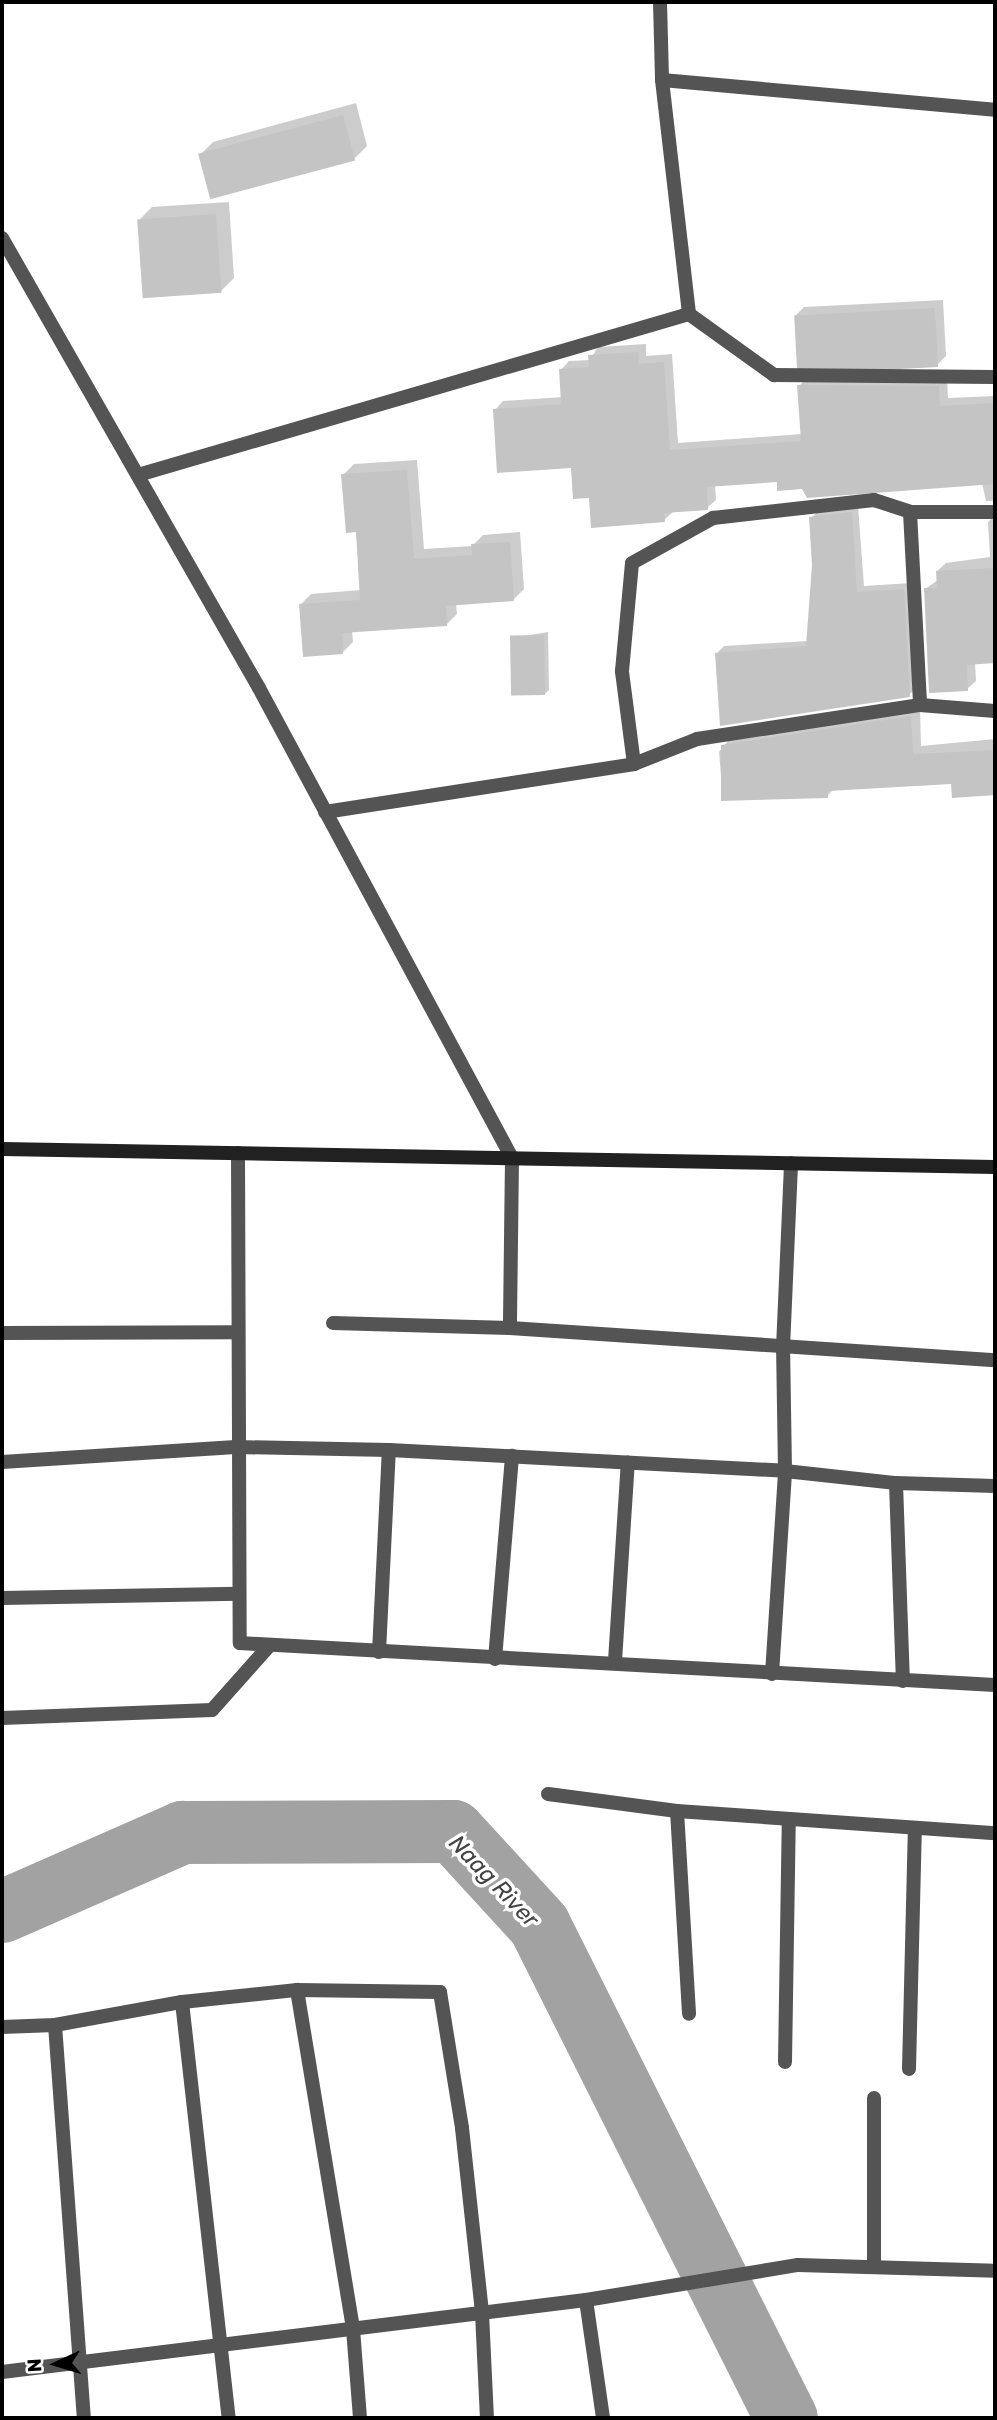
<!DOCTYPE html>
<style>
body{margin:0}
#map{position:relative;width:997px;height:2420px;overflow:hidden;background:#fff;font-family:Rubik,sans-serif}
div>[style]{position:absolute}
.shadow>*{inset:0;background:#0003}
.river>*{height:63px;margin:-31.5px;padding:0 31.5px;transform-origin:31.5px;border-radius:31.5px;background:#a2a2a2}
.building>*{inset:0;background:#c4c4c4;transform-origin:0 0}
.street>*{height:14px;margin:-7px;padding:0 7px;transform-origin:7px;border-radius:7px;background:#545454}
.secondary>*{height:14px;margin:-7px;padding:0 7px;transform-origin:7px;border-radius:7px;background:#212121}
span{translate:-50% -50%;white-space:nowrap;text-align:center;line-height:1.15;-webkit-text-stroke:7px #fff;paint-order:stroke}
.water-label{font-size:23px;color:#434343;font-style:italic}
.frame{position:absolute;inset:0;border:4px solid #000;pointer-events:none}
.north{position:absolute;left:21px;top:2329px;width:70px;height:70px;-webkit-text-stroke:5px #fff;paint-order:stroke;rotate:266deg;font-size:19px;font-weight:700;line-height:28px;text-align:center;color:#000}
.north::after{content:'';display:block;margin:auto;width:24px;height:32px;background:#000;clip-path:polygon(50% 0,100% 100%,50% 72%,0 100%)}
</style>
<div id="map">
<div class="shadow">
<i style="clip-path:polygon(356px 103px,367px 146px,354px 159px,200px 155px,213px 142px)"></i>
<i style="clip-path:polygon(229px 202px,234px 278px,221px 291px,139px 220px,152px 207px)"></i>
<i style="clip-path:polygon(943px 300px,946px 356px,937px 365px,795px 316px,804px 307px)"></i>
<i style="clip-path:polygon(646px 344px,646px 356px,672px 354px,678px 443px,802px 434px,799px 386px,808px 377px,947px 378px,948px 398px,995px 396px,995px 501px,986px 501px,982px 483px,803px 487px,778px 480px,715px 484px,716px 500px,707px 508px,673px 512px,664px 520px,591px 496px,572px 466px,495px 410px,503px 401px,563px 397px,561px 370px,569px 361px,590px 360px,598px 347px)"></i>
<i style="clip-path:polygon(417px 460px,424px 549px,472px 546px,483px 535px,520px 532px,524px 589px,513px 600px,456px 604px,457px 614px,446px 625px,352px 631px,353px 642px,343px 652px,301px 604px,311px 594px,361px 590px,357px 530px,343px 475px,354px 464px)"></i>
<i style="clip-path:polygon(858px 506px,864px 586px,911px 583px,916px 688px,909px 695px,717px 653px,724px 646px,808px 641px,814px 565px,811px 518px,818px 511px)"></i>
<i style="clip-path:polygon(995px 515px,995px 662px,975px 663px,976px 681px,967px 689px,925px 589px,938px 580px,937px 571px,946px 563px,990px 557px,988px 522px)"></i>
<i style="clip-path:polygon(548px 632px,549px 690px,545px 694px,512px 638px)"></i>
<i style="clip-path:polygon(920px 708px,921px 746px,995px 739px,995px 795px,954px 796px,953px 783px,834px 789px,827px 796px,723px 799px,719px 752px,731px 737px)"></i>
</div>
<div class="river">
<i style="left:2px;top:1911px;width:197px;rotate:-23.7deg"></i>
<i style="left:182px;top:1832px;width:271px;rotate:-0.2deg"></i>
<i style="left:453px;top:1831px;width:127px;rotate:47.5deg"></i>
<i style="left:539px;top:1925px;width:551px;rotate:63.39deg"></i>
</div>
<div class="building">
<i style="left:343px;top:115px;width:47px;height:150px;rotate:75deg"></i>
<i style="left:216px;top:214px;width:79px;height:79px;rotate:86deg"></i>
<i style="left:935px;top:308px;width:59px;height:141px;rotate:87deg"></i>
<i style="clip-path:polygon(638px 352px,639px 364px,664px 362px,670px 450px,801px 441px,797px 385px,939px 386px,940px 406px,995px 403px,995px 484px,807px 498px,802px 489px,777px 491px,777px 482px,707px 487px,708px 510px,664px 513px,665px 522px,591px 528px,589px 498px,573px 499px,571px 468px,497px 473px,493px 409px,561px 404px,559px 369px,589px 367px,588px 355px)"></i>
<i style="clip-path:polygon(407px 470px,414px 559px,472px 555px,471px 544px,510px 542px,514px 601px,446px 606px,447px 626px,342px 633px,343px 654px,303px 657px,299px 604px,360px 600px,356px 532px,346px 533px,341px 474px)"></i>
<i style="clip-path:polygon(852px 512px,857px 592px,904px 589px,910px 697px,720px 726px,715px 653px,806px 646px,812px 565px,809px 517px)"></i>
<i style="clip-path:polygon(995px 568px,995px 663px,967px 665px,968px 691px,929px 693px,924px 588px,937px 588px,936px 571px)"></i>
<i style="left:544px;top:635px;width:60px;height:34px;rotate:89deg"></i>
<i style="clip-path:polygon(911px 716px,913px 754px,995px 750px,995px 795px,952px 798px,951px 784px,828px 791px,828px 798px,721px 801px,721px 745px)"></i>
</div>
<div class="street">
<i style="left:660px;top:2px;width:78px;rotate:88.5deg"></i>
<i style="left:662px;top:80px;width:334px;rotate:5.1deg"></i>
<i style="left:662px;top:80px;width:236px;rotate:83.4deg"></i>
<i style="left:689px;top:314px;width:105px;rotate:35.7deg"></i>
<i style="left:774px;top:375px;width:221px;rotate:0.5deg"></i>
<i style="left:2px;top:238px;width:518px;rotate:60.27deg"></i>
<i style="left:259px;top:688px;width:534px;rotate:61.71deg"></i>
<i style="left:512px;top:1158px;width:170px;rotate:90.7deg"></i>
<i style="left:510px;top:1328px;width:486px;rotate:3.8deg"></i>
<i style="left:138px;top:475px;width:574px;rotate:-16.29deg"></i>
<i style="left:910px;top:512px;width:193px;rotate:87deg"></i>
<i style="left:920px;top:705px;width:75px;rotate:4.6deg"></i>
<i style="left:634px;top:764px;width:94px;rotate:-97.4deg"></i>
<i style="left:622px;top:671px;width:108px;rotate:-84.7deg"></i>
<i style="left:632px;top:563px;width:93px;rotate:-29.1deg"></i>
<i style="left:713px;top:518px;width:162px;rotate:-6.4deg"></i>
<i style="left:874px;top:500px;width:38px;rotate:18deg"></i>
<i style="left:910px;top:512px;width:85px"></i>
<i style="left:325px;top:812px;width:313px;rotate:-8.8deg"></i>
<i style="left:634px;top:764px;width:68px;rotate:-21.6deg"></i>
<i style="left:697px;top:739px;width:226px;rotate:-8.7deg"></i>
<i style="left:238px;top:1153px;width:490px;rotate:89.8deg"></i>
<i style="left:240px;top:1643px;width:756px;rotate:3.18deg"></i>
<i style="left:333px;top:1323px;width:177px;rotate:1.6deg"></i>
<i style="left:2px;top:1333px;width:235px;rotate:-0.2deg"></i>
<i style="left:2px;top:1462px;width:234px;rotate:-3.7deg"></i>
<i style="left:236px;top:1447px;width:153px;rotate:1.1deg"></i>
<i style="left:389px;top:1450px;width:397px;rotate:3deg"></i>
<i style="left:785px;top:1471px;width:112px;rotate:6.2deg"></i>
<i style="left:896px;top:1483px;width:198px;rotate:88deg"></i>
<i style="left:896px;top:1483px;width:99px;rotate:1.7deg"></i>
<i style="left:2px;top:1598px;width:237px;rotate:-1deg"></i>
<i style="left:379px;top:1652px;width:202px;rotate:-87.2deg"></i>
<i style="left:495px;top:1659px;width:204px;rotate:-85.2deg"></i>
<i style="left:615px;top:1661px;width:199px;rotate:-86.3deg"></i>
<i style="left:772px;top:1674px;width:203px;rotate:-86.3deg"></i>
<i style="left:785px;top:1471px;width:123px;rotate:-90.9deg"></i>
<i style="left:783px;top:1348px;width:185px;rotate:-87.5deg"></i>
<i style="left:2px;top:1718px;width:210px;rotate:-2.2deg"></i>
<i style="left:212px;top:1710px;width:87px;rotate:-48.3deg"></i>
<i style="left:548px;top:1794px;width:130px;rotate:7.5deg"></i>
<i style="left:677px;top:1811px;width:319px;rotate:4deg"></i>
<i style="left:677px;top:1811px;width:203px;rotate:86.6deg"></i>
<i style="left:297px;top:1990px;width:344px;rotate:80.6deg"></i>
<i style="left:353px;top:2329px;width:89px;rotate:85.5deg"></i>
<i style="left:182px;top:2002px;width:419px;rotate:83.6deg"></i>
<i style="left:55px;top:2025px;width:394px;rotate:85.8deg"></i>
<i style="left:2px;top:2027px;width:53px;rotate:-2.2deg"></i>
<i style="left:55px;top:2025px;width:129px;rotate:-10.3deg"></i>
<i style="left:182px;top:2002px;width:116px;rotate:-6deg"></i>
<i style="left:297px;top:1990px;width:143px;rotate:0.8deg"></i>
<i style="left:440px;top:1992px;width:138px;rotate:80.8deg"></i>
<i style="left:462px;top:2128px;width:186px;rotate:83.8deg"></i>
<i style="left:482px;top:2313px;width:105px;rotate:87.3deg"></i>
<i style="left:785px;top:2062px;width:242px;rotate:-89.1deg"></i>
<i style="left:909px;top:2069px;width:241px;rotate:-88.6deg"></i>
<i style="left:874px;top:2098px;width:169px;rotate:90deg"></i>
<i style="left:586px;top:2300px;width:119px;rotate:81.8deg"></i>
<i style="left:2px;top:2372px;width:588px;rotate:-7.03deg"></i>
<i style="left:586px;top:2300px;width:215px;rotate:-9.4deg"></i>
<i style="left:798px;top:2265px;width:197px;rotate:1.7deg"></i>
</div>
<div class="secondary">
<i style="left:2px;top:1149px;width:993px;rotate:1.04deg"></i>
</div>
<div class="water-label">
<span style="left:494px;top:1881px;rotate:46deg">Naag River</span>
</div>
<div class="frame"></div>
<div class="north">N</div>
</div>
